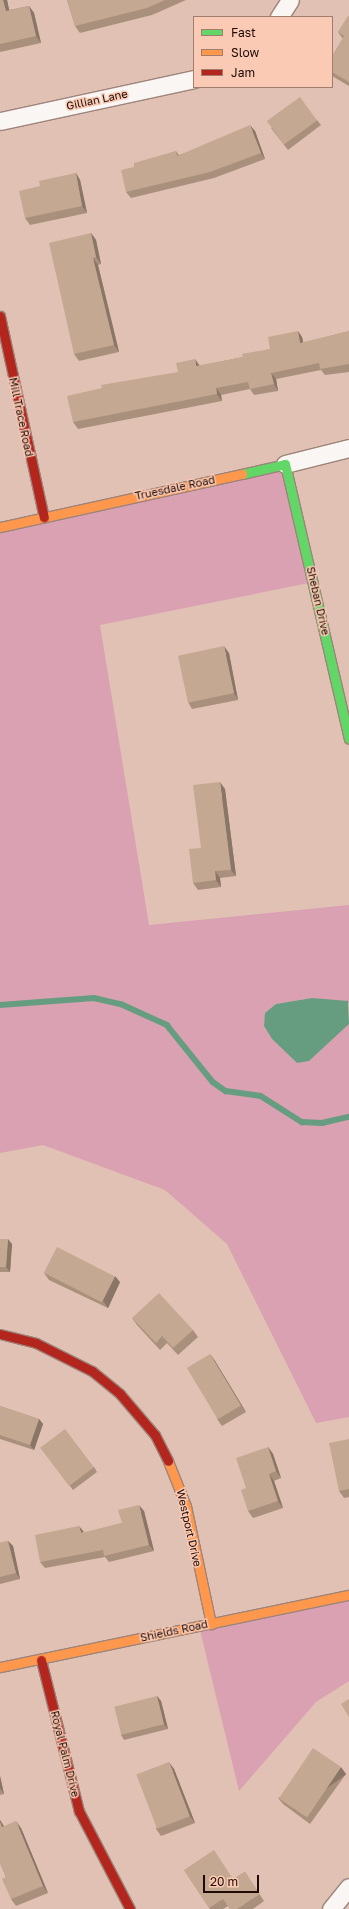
<!DOCTYPE html>
<style>
body{margin:0}
#map{position:relative;width:349px;height:1909px;overflow:hidden;background:#e1c1b3;font-family:"Golos Text",sans-serif}
div>[style]{position:absolute}
.green>*{inset:0;background:#d9a1b1}
.water>*{inset:0;background:#669d81}
.stream>*{height:5.5px;margin:-2.75px;padding:0 2.75px;transform-origin:2.75px;border-radius:2.75px;background:#669d81}
.roads{filter:drop-shadow(1px 0 #9d847a) drop-shadow(-1px 0 #9d847a) drop-shadow(0 1px #9d847a) drop-shadow(0 -1px #9d847a)}
.street>*{height:17px;margin:-8.5px;padding:0 8.5px;transform-origin:8.5px;border-radius:8.5px;background:#faf6f4}
.fast>*{height:9px;margin:-4.5px;padding:0 4.5px;transform-origin:4.5px;border-radius:4.5px;background:#63d668}
.slow>*{height:9px;margin:-4.5px;padding:0 4.5px;transform-origin:4.5px;border-radius:4.5px;background:#ff974d}
.jam>*{height:9px;margin:-4.5px;padding:0 4.5px;transform-origin:4.5px;border-radius:4.5px;background:#b3261e}
.wall>*{inset:0;background:#a9907d}
.shaded-wall>*{inset:0;background:#897666;transform-origin:0 0}
.building>*{inset:0;background:#c4a891;transform-origin:0 0}
span{translate:-50% -50%;white-space:nowrap;text-align:center;line-height:1.15;-webkit-text-stroke:3px #facab5;paint-order:stroke}
.street-label{font-size:11px;color:#1e0a03}
.legend{position:absolute;left:193px;top:16px;width:140px;height:72px;box-sizing:border-box;background:#facab5;border:1px solid #a27d6e;margin:0;padding:5px 7px;list-style:none;font-size:12px;color:#1e0a03}
.legend li{display:flex;align-items:center;gap:8px;height:20px}
.legend b{width:20px;border:1px solid #a27d6e}
.scale{position:absolute;left:203px;top:1875px;width:56px;height:18px;box-sizing:border-box;border:2px solid #1e0a03;border-top:0;padding-left:5px;font-size:12px;line-height:14px;white-space:nowrap;color:#1e0a03;-webkit-text-stroke:3px #facab5;paint-order:stroke}
</style>
<div id="map">
<div class="green">
<i style="clip-path:polygon(285px 464px,314px 582px,100px 625px,149px 925px,349px 905px,349px 1003px,312px 998px,276px 1004px,266px 1013px,264px 1026px,272px 1039px,297px 1063px,309px 1061px,349px 1024px,349px 1417px,316px 1423px,227px 1244px,165px 1190px,43px 1145px,0 1153px,0 527px)"></i>
<i style="clip-path:polygon(349px 1595px,349px 1681px,316px 1702px,239px 1791px,199px 1626px)"></i>
</div>
<div class="water">
<i style="clip-path:polygon(312px 998px,348px 1001px,349px 1024px,309px 1061px,297px 1063px,272px 1039px,264px 1026px,265px 1013px,276px 1004px)"></i>
</div>
<div class="stream">
<i style="left:0;top:1005px;width:94px;rotate:-4.3deg"></i>
<i style="left:94px;top:998px;width:28px;rotate:13deg"></i>
<i style="left:121px;top:1004px;width:51px;rotate:24.5deg"></i>
<i style="left:167px;top:1025px;width:73px;rotate:51.1deg"></i>
<i style="left:213px;top:1082px;width:16px;rotate:35deg"></i>
<i style="left:226px;top:1091px;width:35px;rotate:8deg"></i>
<i style="left:261px;top:1096px;width:49px;rotate:32.4deg"></i>
<i style="left:302px;top:1122px;width:20px;rotate:3deg"></i>
<i style="left:322px;top:1123px;width:28px;rotate:-13deg"></i>
</div>
<div class="roads">
<div class="street">
<i style="left:279px;top:17px;width:20px;rotate:-57deg"></i>
<i style="left:0;top:121px;width:198px;rotate:-12.2deg"></i>
<i style="left:285px;top:464px;width:66px;rotate:-14deg"></i>
<i style="left:331px;top:1909px;width:28px;rotate:-51deg"></i>
</div>
<div class="fast">
<i style="left:242px;top:474px;width:44px;rotate:-13.1deg"></i>
<i style="left:285px;top:464px;width:282px;rotate:76.9deg"></i>
</div>
<div class="slow">
<i style="left:0;top:527px;width:248px;rotate:-12.4deg"></i>
<i style="left:168px;top:1461px;width:48px;rotate:68.2deg"></i>
<i style="left:186px;top:1506px;width:121px;rotate:78deg"></i>
<i style="left:0;top:1667px;width:356px;rotate:-11.7deg"></i>
</div>
<div class="jam">
<i style="left:0;top:316px;width:206px;rotate:77.7deg"></i>
<i style="left:0;top:1334px;width:37px;rotate:14deg"></i>
<i style="left:36px;top:1343px;width:63px;rotate:26.6deg"></i>
<i style="left:92px;top:1371px;width:36px;rotate:39deg"></i>
<i style="left:120px;top:1394px;width:54px;rotate:49.5deg"></i>
<i style="left:155px;top:1435px;width:29px;rotate:63deg"></i>
<i style="left:41px;top:1660px;width:156px;rotate:75.9deg"></i>
<i style="left:79px;top:1811px;width:110px;rotate:62.5deg"></i>
</div>
</div>
<div class="wall">
<i style="clip-path:polygon(0 0,7px 0,9px 10px,29px 6px,34px 13px,41px 43px,0 52px)"></i>
<i style="clip-path:polygon(67px 0,186px 0,152px 15px,80px 33px,75px 26px)"></i>
<i style="clip-path:polygon(349px 16px,349px 86px,332px 76px,332px 56px,343px 39px,338px 32px)"></i>
<i style="clip-path:polygon(317px 120px,321px 125px,288px 150px,271px 128px)"></i>
<i style="clip-path:polygon(255px 131px,265px 159px,214px 178px,131px 198px,126px 192px,134px 167px,176px 151px,179px 155px)"></i>
<i style="clip-path:polygon(76px 173px,80px 180px,87px 213px,30px 225px,25px 218px,40px 186px)"></i>
<i style="clip-path:polygon(91px 233px,96px 240px,101px 264px,98px 265px,119px 352px,79px 361px,74px 354px)"></i>
<i style="clip-path:polygon(298px 331px,302px 337px,303px 343px,349px 331px,349px 372px,325px 375px,321px 370px,276px 379px,278px 391px,254px 395px,250px 389px,221px 395px,222px 401px,78px 429px,73px 422px,178px 372px,200px 366px,243px 357px,270px 349px)"></i>
<i style="clip-path:polygon(229px 653px,238px 700px,192px 709px,188px 702px)"></i>
<i style="clip-path:polygon(225px 789px,236px 876px,220px 878px,221px 887px,198px 890px,193px 883px,201px 848px)"></i>
<i style="clip-path:polygon(0 1239px,12px 1244px,10px 1272px,0 1272px)"></i>
<i style="clip-path:polygon(44px 1273px,120px 1282px,108px 1308px,49px 1280px)"></i>
<i style="clip-path:polygon(132px 1318px,193px 1330px,198px 1337px,178px 1355px,167px 1343px,160px 1350px,137px 1325px)"></i>
<i style="clip-path:polygon(210px 1354px,215px 1361px,246px 1412px,222px 1426px,217px 1419px)"></i>
<i style="clip-path:polygon(0 1406px,39px 1419px,43px 1424px,34px 1450px,0 1439px)"></i>
<i style="clip-path:polygon(349px 1439px,349px 1497px,344px 1498px,339px 1491px)"></i>
<i style="clip-path:polygon(268px 1447px,273px 1454px,281px 1478px,274px 1481px,283px 1508px,253px 1518px,248px 1511px)"></i>
<i style="clip-path:polygon(41px 1448px,94px 1467px,97px 1472px,73px 1490px)"></i>
<i style="clip-path:polygon(144px 1511px,154px 1551px,109px 1562px,105px 1557px,45px 1568px,40px 1562px,84px 1533px,122px 1523px)"></i>
<i style="clip-path:polygon(8px 1541px,13px 1546px,20px 1579px,0 1584px,0 1543px)"></i>
<i style="clip-path:polygon(157px 1696px,161px 1701px,168px 1729px,124px 1740px,121px 1735px)"></i>
<i style="clip-path:polygon(174px 1769px,195px 1823px,161px 1836px,156px 1829px)"></i>
<i style="clip-path:polygon(346px 1774px,310px 1824px,283px 1804px,278px 1798px)"></i>
<i style="clip-path:polygon(0 1776px,4px 1794px,0 1795px)"></i>
<i style="clip-path:polygon(0 1820px,4px 1826px,21px 1828px,48px 1893px,16px 1906px,11px 1899px,6px 1877px,0 1863px)"></i>
<i style="clip-path:polygon(184px 1870px,233px 1879px,245px 1872px,264px 1901px,253px 1909px,230px 1909px,228px 1906px,223px 1909px,210px 1909px)"></i>
</div>
<div class="shaded-wall">
<i style="clip-path:polygon(3px 0,7px 0,11px 18px,6px 11px)"></i>
<i style="clip-path:polygon(29px 6px,34px 13px,41px 43px,36px 36px)"></i>
<i style="clip-path:polygon(250px 125px,255px 131px,265px 159px,261px 153px)"></i>
<i style="clip-path:polygon(76px 173px,80px 180px,87px 213px,82px 206px)"></i>
<i style="clip-path:polygon(91px 233px,96px 240px,101px 264px,96px 257px)"></i>
<i style="clip-path:polygon(93px 258px,98px 265px,119px 352px,114px 345px)"></i>
<i style="clip-path:polygon(298px 331px,302px 337px,305px 350px,300px 343px)"></i>
<i style="clip-path:polygon(195px 359px,200px 366px,196px 366px)"></i>
<i style="clip-path:polygon(271px 373px,276px 379px,278px 391px,274px 384px)"></i>
<i style="clip-path:polygon(216px 388px,221px 395px,222px 401px,217px 394px)"></i>
<i style="clip-path:polygon(224px 646px,229px 653px,238px 700px,234px 693px)"></i>
<i style="clip-path:polygon(220px 782px,225px 789px,236px 876px,231px 870px)"></i>
<i style="clip-path:polygon(215px 871px,220px 878px,221px 887px,216px 880px)"></i>
<i style="clip-path:polygon(8px 1239px,12px 1244px,10px 1272px,6px 1267px)"></i>
<i style="clip-path:polygon(115px 1276px,120px 1282px,108px 1308px,103px 1301px)"></i>
<i style="clip-path:polygon(210px 1354px,215px 1361px,246px 1412px,241px 1405px)"></i>
<i style="clip-path:polygon(39px 1419px,43px 1424px,34px 1450px,30px 1445px)"></i>
<i style="clip-path:polygon(268px 1447px,273px 1454px,281px 1478px,276px 1471px)"></i>
<i style="clip-path:polygon(269px 1474px,274px 1481px,283px 1508px,278px 1501px)"></i>
<i style="clip-path:polygon(139px 1505px,144px 1511px,154px 1551px,149px 1545px)"></i>
<i style="clip-path:polygon(79px 1526px,84px 1532px,81px 1533px)"></i>
<i style="clip-path:polygon(8px 1541px,13px 1546px,20px 1579px,16px 1573px)"></i>
<i style="clip-path:polygon(157px 1696px,161px 1701px,168px 1729px,164px 1724px)"></i>
<i style="clip-path:polygon(169px 1762px,174px 1769px,195px 1823px,190px 1816px)"></i>
<i style="left:341px;top:1767px;width:9px;height:62px;rotate:54deg"></i>
<i style="clip-path:polygon(0 1776px,4px 1794px,0 1788px)"></i>
<i style="clip-path:polygon(0 1820px,3px 1825px,7px 1834px,2px 1827px,0 1822px)"></i>
<i style="clip-path:polygon(16px 1821px,21px 1828px,48px 1893px,43px 1886px)"></i>
</div>
<div class="building">
<i style="clip-path:polygon(0 0,3px 0,6px 11px,29px 6px,36px 36px,0 44px)"></i>
<i style="clip-path:polygon(67px 0,165px 0,147px 8px,75px 26px)"></i>
<i style="clip-path:polygon(348px 16px,349px 16px,349px 82px,332px 72px,332px 56px,344px 36px,338px 32px)"></i>
<i style="left:300px;top:97px;width:29px;height:41px;rotate:54deg"></i>
<i style="clip-path:polygon(250px 125px,261px 153px,210px 172px,126px 192px,121px 170px,134px 167px,134px 163px,176px 151px,177px 156px)"></i>
<i style="clip-path:polygon(76px 173px,82px 206px,25px 218px,19px 191px,40px 186px,39px 181px)"></i>
<i style="clip-path:polygon(91px 233px,96px 257px,93px 258px,114px 345px,74px 354px,49px 243px)"></i>
<i style="clip-path:polygon(298px 331px,300px 343px,349px 331px,349px 364px,320px 369px,319px 363px,271px 373px,274px 384px,250px 389px,248px 382px,216px 388px,217px 394px,73px 422px,67px 396px,102px 388px,101px 385px,178px 372px,176px 363px,195px 359px,196px 366px,243px 357px,242px 354px,270px 349px,268px 337px)"></i>
<i style="left:224px;top:646px;width:48px;height:47px;rotate:78deg"></i>
<i style="clip-path:polygon(220px 782px,231px 870px,215px 871px,216px 880px,193px 883px,189px 849px,201px 848px,193px 785px)"></i>
<i style="clip-path:polygon(0 1239px,8px 1239px,6px 1267px,0 1267px)"></i>
<i style="left:57px;top:1247px;width:65px;height:29px;rotate:27deg"></i>
<i style="clip-path:polygon(159px 1293px,193px 1330px,173px 1348px,162px 1336px,156px 1343px,132px 1318px)"></i>
<i style="left:210px;top:1354px;width:60px;height:27px;rotate:59deg"></i>
<i style="clip-path:polygon(0 1406px,39px 1419px,30px 1445px,0 1435px)"></i>
<i style="left:65px;top:1429px;width:48px;height:31px;rotate:53deg"></i>
<i style="clip-path:polygon(349px 1439px,349px 1489px,339px 1491px,329px 1443px)"></i>
<i style="clip-path:polygon(268px 1447px,276px 1471px,269px 1474px,278px 1501px,248px 1511px,241px 1490px,246px 1488px,236px 1458px)"></i>
<i style="clip-path:polygon(139px 1505px,149px 1545px,104px 1556px,103px 1550px,40px 1562px,35px 1535px,79px 1526px,81px 1533px,122px 1523px,118px 1510px)"></i>
<i style="clip-path:polygon(8px 1541px,16px 1573px,0 1577px,0 1543px)"></i>
<i style="left:157px;top:1696px;width:29px;height:44px;rotate:76deg"></i>
<i style="clip-path:polygon(349px 1699px,349px 1717px,341px 1704px)"></i>
<i style="left:313px;top:1748px;width:34px;height:61px;rotate:34deg"></i>
<i style="left:169px;top:1762px;width:58px;height:35px;rotate:69deg"></i>
<i style="clip-path:polygon(16px 1821px,43px 1886px,11px 1899px,2px 1879px,6px 1877px,0 1863px,0 1822px,2px 1827px)"></i>
<i style="clip-path:polygon(214px 1850px,233px 1879px,245px 1872px,260px 1894px,237px 1909px,230px 1909px,223px 1899px,209px 1908px,184px 1870px)"></i>
</div>
<div class="street-label">
<span style="left:97px;top:100px;rotate:-12deg">Gillian Lane</span>
<span style="left:21px;top:417px;rotate:78deg">Mill Trace Road</span>
<span style="left:175px;top:488px;rotate:-12deg">Truesdale Road</span>
<span style="left:318px;top:601px;rotate:77deg">Sheban Drive</span>
<span style="left:189px;top:1528px;rotate:77deg">Westport Drive</span>
<span style="left:174px;top:1631px;rotate:-12deg">Shields Road</span>
<span style="left:65px;top:1754px;rotate:76deg">Royal Palm Drive</span>
</div>
<ul class="legend">
<li><b style="height:5px;background:#63d668"></b>Fast</li>
<li><b style="height:5px;background:#ff974d"></b>Slow</li>
<li><b style="height:5px;background:#b3261e"></b>Jam</li>
</ul>
<div class="scale">20 m</div>
</div>
